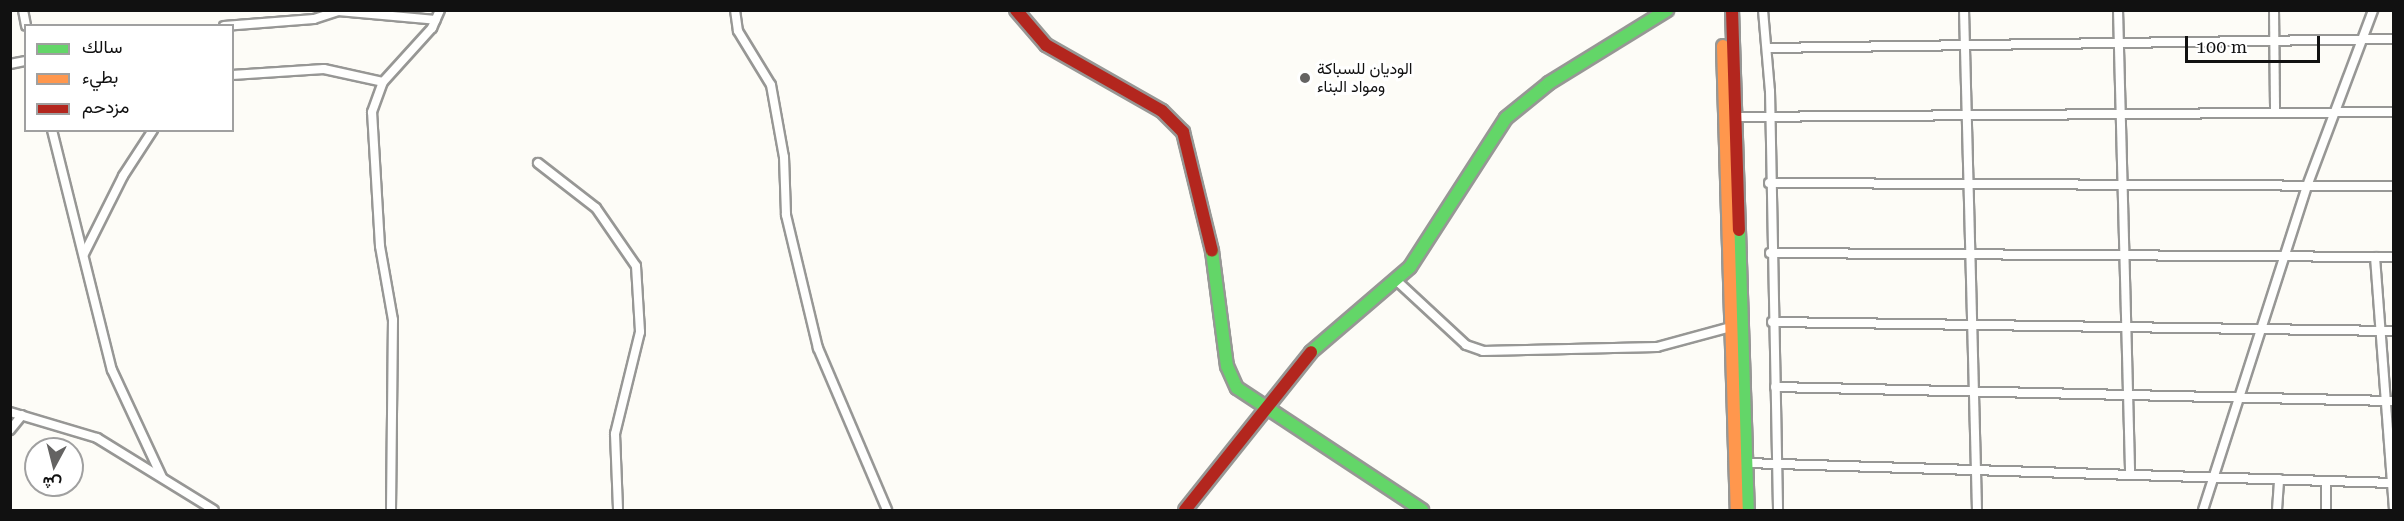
<!DOCTYPE html>
<meta charset="utf-8">
<style>
body{margin:0}
#map{position:relative;width:2404px;height:521px;overflow:hidden;background:#fdfcf7;font-family:"Roboto Serif",Vazirmatn,serif}
div>[style]{position:absolute}
.roads{filter:drop-shadow(2px 0 #979795) drop-shadow(-2px 0 #979795) drop-shadow(0 2px #979795) drop-shadow(0 -2px #979795)}
.street>*{height:8px;margin:-4px;padding:0 4px;transform-origin:4px;border-radius:4px;background:#fffffe}
.fast>*{height:12px;margin:-6px;padding:0 6px;transform-origin:6px;border-radius:6px;background:#63d668}
.slow>*{height:12px;margin:-6px;padding:0 6px;transform-origin:6px;border-radius:6px;background:#ff974d}
.jam>*{height:12px;margin:-6px;padding:0 6px;transform-origin:6px;border-radius:6px;background:#b3261e}
.dots>*{width:16px;height:16px;translate:-50% -50%;box-sizing:border-box;border:3px solid #fff;border-radius:50%}
span{translate:-50% -50%;white-space:nowrap;text-align:center;line-height:1.15;-webkit-text-stroke:6px #fff;paint-order:stroke}
.poi-label{font-size:16px;color:#111}
.left{translate:0 -50%;text-align:left}
.frame{position:absolute;inset:0;border:12px solid #111;pointer-events:none}
.legend{position:absolute;left:24px;top:24px;width:210px;height:108px;box-sizing:border-box;background:#fff;border:2px solid #a0a0a0;margin:0;padding:8px 10px;list-style:none;font-size:18px;color:#111}
.legend li{display:flex;align-items:center;gap:12px;height:30px}
.legend b{width:30px;border:2px solid #a0a0a0}
.north{position:absolute;left:24px;top:437px;width:60px;height:60px;box-sizing:border-box;background:#fff;border:2px solid #a0a0a0;border-radius:50%;rotate:187deg;font-size:16px;font-weight:700;line-height:24px;text-align:center;color:#111}
.north::after{content:'';display:block;margin:auto;width:21px;height:27px;background:#646362;clip-path:polygon(50% 0,100% 100%,50% 72%,0 100%)}
.scale{position:absolute;left:2185px;top:36px;width:135px;height:27px;box-sizing:border-box;border:3px solid #111;border-top:0;padding-left:8px;font-size:18px;line-height:21px;white-space:nowrap;color:#111;-webkit-text-stroke:4px #fff;paint-order:stroke}
</style>
<div id="map">
<div class="roads">
<div class="street">
<i style="left:23px;top:10px;width:16px;rotate:79deg"></i>
<i style="left:735px;top:10px;width:21px;rotate:82deg"></i>
<i style="left:738px;top:31px;width:63px;rotate:58.6deg"></i>
<i style="left:771px;top:85px;width:73px;rotate:79.8deg"></i>
<i style="left:784px;top:157px;width:58px;rotate:88deg"></i>
<i style="left:786px;top:215px;width:137px;rotate:76.5deg"></i>
<i style="left:818px;top:348px;width:176px;rotate:66.9deg"></i>
<i style="left:1763px;top:10px;width:81px;rotate:85.1deg"></i>
<i style="left:1770px;top:91px;width:419px;rotate:88.9deg"></i>
<i style="left:1964px;top:10px;width:500px;rotate:88.51deg"></i>
<i style="left:2118px;top:10px;width:461px;rotate:88.5deg"></i>
<i style="left:2274px;top:10px;width:103px;rotate:89.4deg"></i>
<i style="left:224px;top:26px;width:90px;rotate:-4.4deg"></i>
<i style="left:314px;top:19px;width:25px;rotate:-18deg"></i>
<i style="left:338px;top:11px;width:98px;rotate:5.2deg"></i>
<i style="left:1767px;top:48px;width:627px;rotate:-0.82deg"></i>
<i style="left:10px;top:64px;width:16px;rotate:-11deg"></i>
<i style="left:232px;top:75px;width:92px;rotate:-3.7deg"></i>
<i style="left:324px;top:69px;width:60px;rotate:12.4deg"></i>
<i style="left:1735px;top:117px;width:659px;rotate:-0.43deg"></i>
<i style="left:52px;top:130px;width:247px;rotate:76deg"></i>
<i style="left:112px;top:370px;width:118px;rotate:65deg"></i>
<i style="left:538px;top:163px;width:73px;rotate:37.8deg"></i>
<i style="left:596px;top:208px;width:70px;rotate:55.4deg"></i>
<i style="left:636px;top:266px;width:66px;rotate:86.5deg"></i>
<i style="left:640px;top:332px;width:105px;rotate:103.8deg"></i>
<i style="left:615px;top:434px;width:76px;rotate:87.7deg"></i>
<i style="left:1769px;top:183px;width:625px;rotate:0.28deg"></i>
<i style="left:1770px;top:253px;width:624px;rotate:0.37deg"></i>
<i style="left:84px;top:254px;width:87px;rotate:-63.4deg"></i>
<i style="left:123px;top:176px;width:55px;rotate:-56.9deg"></i>
<i style="left:2375px;top:257px;width:251px;rotate:85.7deg"></i>
<i style="left:1397px;top:281px;width:94px;rotate:42.8deg"></i>
<i style="left:1466px;top:345px;width:18px;rotate:19deg"></i>
<i style="left:1483px;top:351px;width:174px;rotate:-1.3deg"></i>
<i style="left:1657px;top:347px;width:77px;rotate:-15.1deg"></i>
<i style="left:1772px;top:322px;width:622px;rotate:0.83deg"></i>
<i style="left:1775px;top:387px;width:619px;rotate:1.3deg"></i>
<i style="left:10px;top:412px;width:91px;rotate:16.6deg"></i>
<i style="left:97px;top:438px;width:137px;rotate:31.6deg"></i>
<i style="left:10px;top:430px;width:19px;rotate:-51deg"></i>
<i style="left:1746px;top:463px;width:648px;rotate:1.77deg"></i>
<i style="left:2326px;top:481px;width:29px;rotate:90deg"></i>
<i style="left:391px;top:510px;width:190px;rotate:-89.4deg"></i>
<i style="left:393px;top:320px;width:75px;rotate:-100deg"></i>
<i style="left:380px;top:246px;width:134px;rotate:-93.4deg"></i>
<i style="left:372px;top:112px;width:32px;rotate:-70deg"></i>
<i style="left:383px;top:82px;width:73px;rotate:-47.8deg"></i>
<i style="left:432px;top:28px;width:20px;rotate:-66deg"></i>
<i style="left:2203px;top:510px;width:340px;rotate:-72.2deg"></i>
<i style="left:2307px;top:186px;width:188px;rotate:-69.4deg"></i>
<i style="left:2277px;top:510px;width:31px;rotate:-86deg"></i>
</div>
<div class="fast">
<i style="left:1739px;top:230px;width:280px;rotate:88.2deg"></i>
<i style="left:1212px;top:251px;width:116px;rotate:82.6deg"></i>
<i style="left:1227px;top:366px;width:24px;rotate:66deg"></i>
<i style="left:1237px;top:388px;width:222px;rotate:33.4deg"></i>
<i style="left:1311px;top:352px;width:130px;rotate:-40.6deg"></i>
<i style="left:1410px;top:267px;width:177px;rotate:-57.2deg"></i>
<i style="left:1506px;top:118px;width:55px;rotate:-39.1deg"></i>
<i style="left:1549px;top:83px;width:139px;rotate:-31.7deg"></i>
</div>
<div class="slow">
<i style="left:1723px;top:46px;width:464px;rotate:88.3deg"></i>
</div>
<div class="jam">
<i style="left:1016px;top:10px;width:46px;rotate:49.4deg"></i>
<i style="left:1046px;top:45px;width:133px;rotate:29.6deg"></i>
<i style="left:1162px;top:111px;width:30px;rotate:45deg"></i>
<i style="left:1183px;top:132px;width:122px;rotate:76.3deg"></i>
<i style="left:1732px;top:10px;width:220px;rotate:88.2deg"></i>
<i style="left:1185px;top:510px;width:202px;rotate:-51.4deg"></i>
</div>
</div>
<div class="dots">
<i style="left:1305px;top:78px;background:#646362"></i>
</div>
<div class="poi-label">
<span class="left" style="left:1317px;top:78px">الوديان للسباكة<br>ومواد البناء</span>
</div>
<div class="frame"></div>
<ul class="legend">
<li><b style="height:8px;background:#63d668"></b>سالك</li>
<li><b style="height:8px;background:#ff974d"></b>بطيء</li>
<li><b style="height:8px;background:#b3261e"></b>مزدحم</li>
</ul>
<div class="north">ش</div>
<div class="scale">100 m</div>
</div>
